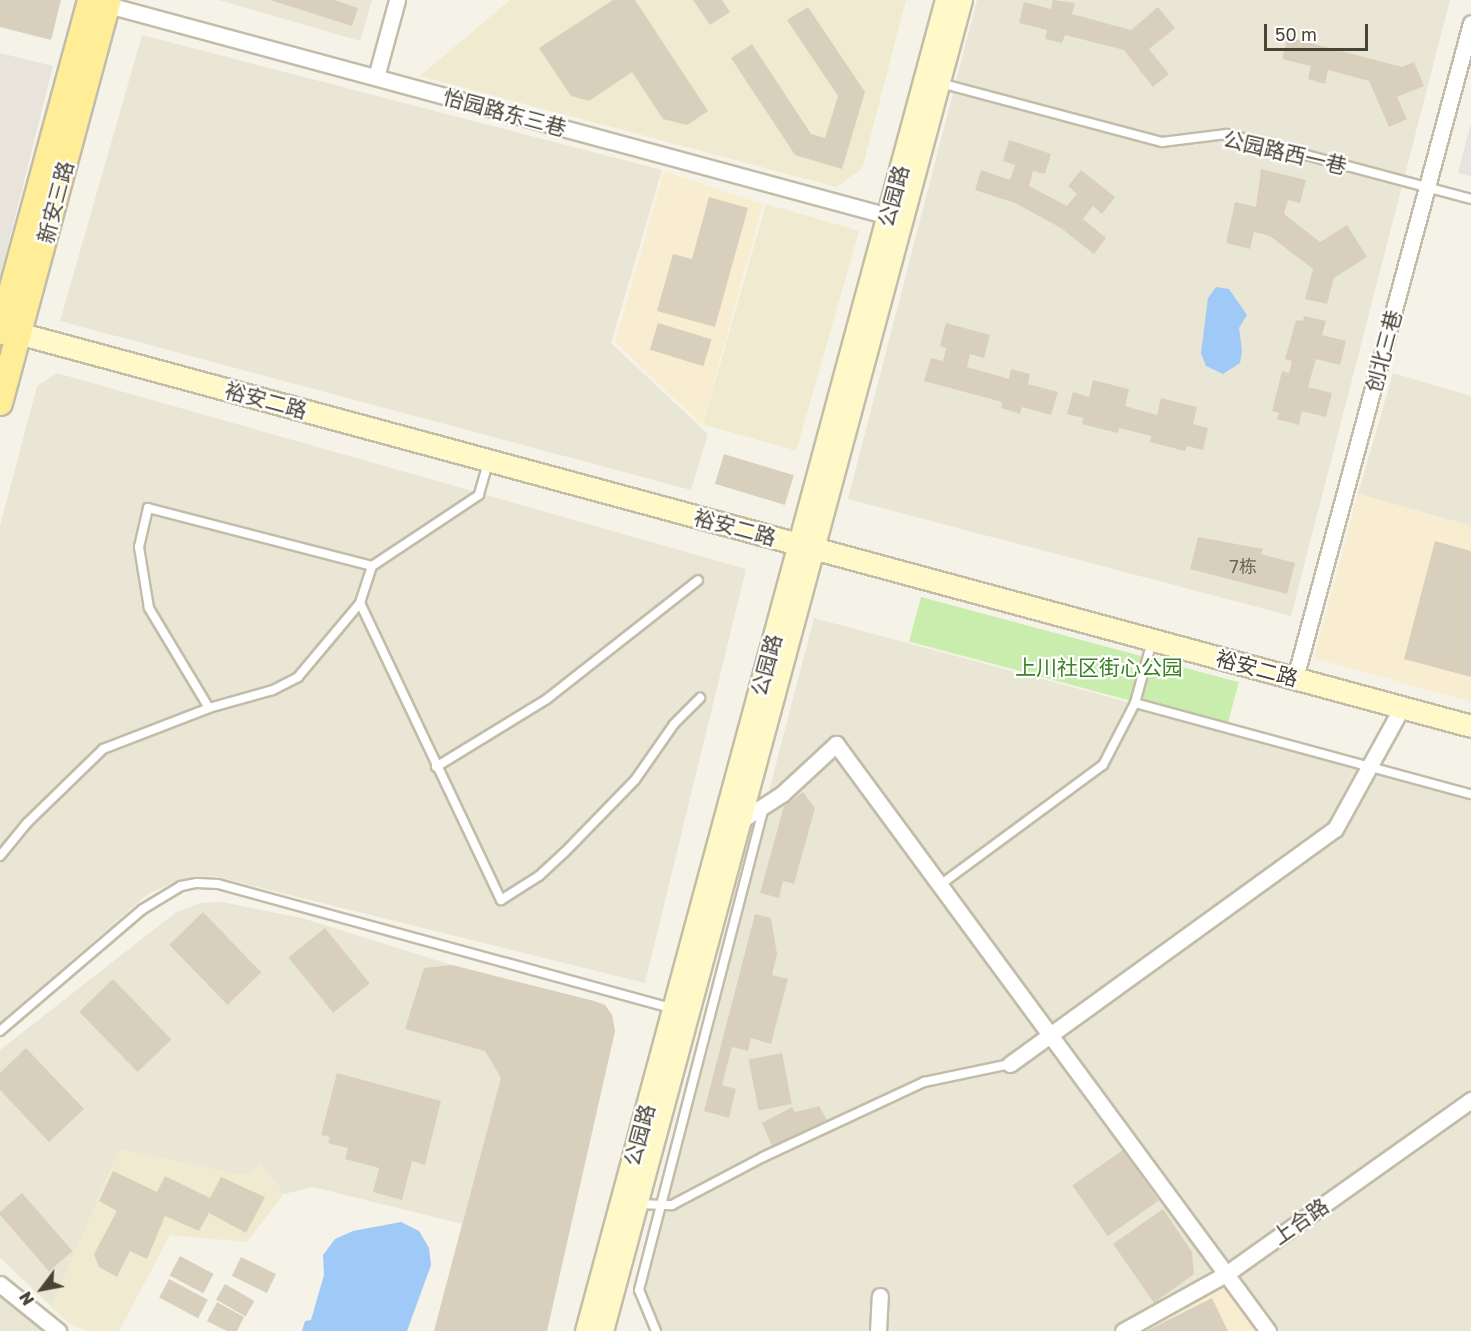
<!DOCTYPE html>
<meta charset="utf-8">
<style>
body{margin:0}
#map{position:relative;width:1471px;height:1331px;overflow:hidden;background:#f5f3e8;font-family:"Golos Text","Noto Sans SC",sans-serif}
div>[style]{position:absolute}
.residential>*{inset:0;background:#eae6d5}
.commercial>*{inset:0;background:#f9edd1}
.industrial>*{inset:0;background:#e8e4dc}
.education>*{inset:0;background:#f0ebd0;transform-origin:0 0}
.green>*{inset:0;background:#c8edad;transform-origin:0 0}
.parking>*{inset:0;background:#e6e4e0}
.water>*{inset:0;background:#9fc9f7}
.building>*{inset:0;background:#d8d0bc;transform-origin:0 0}
.roads{filter:drop-shadow(2px 0 #c2bca9) drop-shadow(-2px 0 #c2bca9) drop-shadow(0 2px #c2bca9) drop-shadow(0 -2px #c2bca9)}
.service>*{height:8px;margin:-4px;padding:0 4px;transform-origin:4px;border-radius:4px;background:#fff}
.minor>*{height:15px;margin:-7.5px;padding:0 7.5px;transform-origin:7.5px;border-radius:7.5px;background:#fff}
.secondary>*{height:21px;margin:-10.5px;padding:0 10.5px;transform-origin:10.5px;border-radius:10.5px;background:#fff8c8}
.primary>*{height:24px;margin:-12px;padding:0 12px;transform-origin:12px;border-radius:12px;background:#ffee97}
span{translate:-50% -50%;white-space:nowrap;text-align:center;line-height:1.15;-webkit-text-stroke:4.5px #fff;paint-order:stroke}
.number-label{font-size:18px;color:#6d6757}
.number-label span{-webkit-text-stroke-width:0}
.street-label{font-size:21px;color:#494435}
.park-label{font-size:21px;color:#3b8222}
.north{position:absolute;left:12px;top:1259px;width:60px;height:60px;-webkit-text-stroke:4px #fff;paint-order:stroke;rotate:238deg;font-size:16px;font-weight:700;line-height:24px;text-align:center;color:#494435}
.north::after{content:'';display:block;margin:auto;width:21px;height:27px;background:#494435;clip-path:polygon(50% 0,100% 100%,50% 72%,0 100%)}
.scale{position:absolute;left:1264px;top:24px;width:104px;height:27px;box-sizing:border-box;border:3px solid #494435;border-top:0;padding-left:8px;font-size:18px;line-height:21px;white-space:nowrap;color:#494435;-webkit-text-stroke:4px #fff;paint-order:stroke}
</style>
<div id="map">
<div class="residential">
<i style="clip-path:polygon(219px 0,372px 0,360px 41px)"></i>
<i style="clip-path:polygon(977px 0,1450px 0,1291px 616px,848px 499px)"></i>
<i style="clip-path:polygon(142px 35px,662px 170px,611px 343px,708px 434px,691px 490px,60px 321px)"></i>
<i style="clip-path:polygon(57px 373px,746px 569px,645px 983px,213px 876px,180px 880px,148px 894px,0 1022px,0 526px,37px 386px)"></i>
<i style="clip-path:polygon(1393px 373px,1471px 396px,1471px 526px,1358px 494px)"></i>
<i style="clip-path:polygon(814px 618px,1471px 794px,1471px 1331px,656px 1331px,639px 1290px)"></i>
<i style="clip-path:polygon(222px 902px,302px 918px,452px 965px,605px 1005px,612px 1015px,615px 1031px,547px 1331px,434px 1331px,462px 1224px,313px 1187px,284px 1194px,261px 1165px,246px 1176px,119px 1150px,52px 1307px,0 1258px,0 1050px,175px 913px,200px 903px)"></i>
<i style="clip-path:polygon(0 1292px,48px 1331px,0 1331px)"></i>
</div>
<div class="commercial">
<i style="clip-path:polygon(664px 171px,763px 204px,702px 425px,615px 342px)"></i>
<i style="clip-path:polygon(1358px 494px,1471px 526px,1471px 702px,1314px 658px)"></i>
<i style="clip-path:polygon(1225px 1280px,1263px 1331px,1131px 1331px)"></i>
</div>
<div class="industrial">
<i style="clip-path:polygon(0 53px,53px 66px,0 277px)"></i>
</div>
<div class="education">
<i style="clip-path:polygon(510px 0,906px 0,862px 169px,836px 187px,420px 76px)"></i>
<i style="left:766px;top:204px;width:97px;height:229px;rotate:16deg"></i>
<i style="clip-path:polygon(119px 1149px,246px 1176px,261px 1165px,284px 1194px,247px 1242px,170px 1235px,119px 1331px,87px 1331px,69px 1324px,52px 1307px)"></i>
</div>
<div class="green">
<i style="left:921px;top:597px;width:329px;height:46px;rotate:15deg"></i>
</div>
<div class="parking">
<i style="clip-path:polygon(1470px 126px,1471px 126px,1471px 176px,1458px 173px)"></i>
</div>
<div class="water">
<i style="clip-path:polygon(1216px 287px,1229px 289px,1247px 315px,1239px 328px,1242px 350px,1240px 363px,1223px 374px,1206px 366px,1201px 353px,1208px 298px)"></i>
<i style="clip-path:polygon(401px 1222px,419px 1231px,429px 1248px,431px 1265px,407px 1331px,302px 1331px,305px 1321px,311px 1320px,324px 1275px,323px 1255px,335px 1239px,353px 1231px)"></i>
</div>
<div class="building">
<i style="clip-path:polygon(0 0,61px 0,51px 40px,0 27px)"></i>
<i style="clip-path:polygon(270px 0,334px 0,358px 8px,352px 26px)"></i>
<i style="clip-path:polygon(613px 0,635px 0,708px 111px,687px 125px,663px 119px,632px 72px,589px 101px,571px 96px,539px 48px)"></i>
<i style="clip-path:polygon(693px 0,722px 0,730px 12px,710px 25px)"></i>
<i style="clip-path:polygon(1053px 0,1075px 3px,1072px 14px,1131px 30px,1158px 7px,1175px 28px,1149px 49px,1169px 74px,1153px 87px,1124px 50px,1065px 35px,1062px 43px,1045px 39px,1047px 30px,1019px 23px,1024px 2px,1051px 9px)"></i>
<i style="clip-path:polygon(808px 7px,865px 92px,842px 169px,795px 155px,731px 58px,752px 44px,811px 134px,825px 138px,838px 96px,787px 20px)"></i>
<i style="clip-path:polygon(1288px 37px,1402px 67px,1414px 62px,1424px 86px,1397px 97px,1407px 119px,1389px 127px,1369px 81px,1328px 70px,1325px 84px,1308px 79px,1311px 66px,1282px 59px)"></i>
<i style="clip-path:polygon(1009px 140px,1051px 154px,1045px 174px,1033px 171px,1029px 186px,1067px 206px,1077px 194px,1068px 186px,1081px 170px,1115px 197px,1102px 214px,1093px 206px,1083px 219px,1106px 238px,1094px 254px,1061px 228px,1015px 203px,975px 190px,981px 170px,1010px 180px,1015px 165px,1003px 161px)"></i>
<i style="clip-path:polygon(1261px 169px,1306px 180px,1300px 203px,1288px 200px,1284px 214px,1320px 242px,1347px 225px,1367px 257px,1334px 278px,1327px 304px,1305px 299px,1313px 269px,1270px 236px,1254px 232px,1250px 249px,1226px 243px,1235px 202px,1256px 207px)"></i>
<i style="clip-path:polygon(709px 197px,748px 208px,715px 327px,657px 311px,673px 254px,692px 259px)"></i>
<i style="clip-path:polygon(1304px 316px,1326px 321px,1322px 335px,1346px 341px,1340px 365px,1316px 359px,1308px 387px,1332px 393px,1326px 417px,1302px 411px,1299px 425px,1277px 419px,1279px 413px,1272px 411px,1282px 371px,1289px 373px,1292px 361px,1285px 359px,1296px 320px,1303px 321px)"></i>
<i style="left:658px;top:323px;width:56px;height:28px;rotate:17deg"></i>
<i style="clip-path:polygon(946px 323px,990px 335px,984px 358px,970px 354px,967px 367px,1009px 379px,1011px 369px,1030px 374px,1028px 384px,1058px 392px,1051px 415px,1022px 407px,1020px 414px,1001px 408px,1002px 402px,924px 381px,931px 358px,943px 361px,946px 348px,940px 346px)"></i>
<i style="clip-path:polygon(1093px 380px,1129px 389px,1125px 406px,1157px 415px,1161px 398px,1197px 407px,1193px 424px,1208px 428px,1203px 450px,1187px 446px,1185px 451px,1150px 442px,1151px 436px,1119px 428px,1118px 433px,1082px 424px,1083px 418px,1067px 414px,1073px 392px,1089px 397px)"></i>
<i style="left:724px;top:454px;width:73px;height:31px;rotate:17deg"></i>
<i style="clip-path:polygon(1198px 537px,1263px 549px,1261px 554px,1295px 563px,1287px 594px,1190px 569px)"></i>
<i style="clip-path:polygon(1435px 541px,1471px 551px,1471px 677px,1404px 659px)"></i>
<i style="clip-path:polygon(803px 792px,815px 808px,794px 884px,783px 881px,779px 898px,760px 893px,784px 806px)"></i>
<i style="left:203px;top:912px;width:84px;height:47px;rotate:46deg"></i>
<i style="clip-path:polygon(755px 914px,771px 918px,777px 954px,772px 975px,788px 979px,771px 1044px,751px 1038px,748px 1051px,732px 1047px,722px 1085px,736px 1089px,729px 1118px,704px 1111px)"></i>
<i style="left:325px;top:928px;width:71px;height:47px;rotate:51deg"></i>
<i style="clip-path:polygon(452px 965px,594px 1001px,605px 1005px,612px 1015px,615px 1031px,547px 1331px,434px 1331px,501px 1078px,485px 1051px,405px 1029px,424px 968px)"></i>
<i style="left:113px;top:979px;width:84px;height:47px;rotate:46deg"></i>
<i style="clip-path:polygon(26px 1048px,84px 1109px,49px 1142px,0 1090px,0 1073px)"></i>
<i style="left:782px;top:1053px;width:52px;height:34px;rotate:79deg"></i>
<i style="clip-path:polygon(337px 1073px,441px 1101px,425px 1165px,412px 1161px,402px 1200px,373px 1192px,379px 1168px,345px 1159px,348px 1148px,328px 1143px,330px 1137px,321px 1135px)"></i>
<i style="clip-path:polygon(819px 1106px,828px 1122px,773px 1148px,762px 1123px,792px 1107px,795px 1112px)"></i>
<i style="left:1123px;top:1150px;width:62px;height:62px;rotate:55deg"></i>
<i style="clip-path:polygon(113px 1171px,157px 1192px,165px 1176px,210px 1198px,221px 1177px,265px 1197px,246px 1233px,209px 1213px,199px 1231px,165px 1216px,147px 1259px,130px 1251px,117px 1277px,99px 1267px,94px 1254px,117px 1211px,99px 1201px)"></i>
<i style="left:22px;top:1193px;width:77px;height:31px;rotate:49deg"></i>
<i style="clip-path:polygon(1163px 1209px,1192px 1252px,1194px 1274px,1154px 1303px,1113px 1244px)"></i>
<i style="left:180px;top:1256px;width:38px;height:22px;rotate:28deg"></i>
<i style="left:241px;top:1257px;width:39px;height:21px;rotate:26deg"></i>
<i style="left:169px;top:1279px;width:44px;height:21px;rotate:28deg"></i>
<i style="left:225px;top:1284px;width:34px;height:18px;rotate:30deg"></i>
<i style="clip-path:polygon(1212px 1298px,1228px 1331px,1146px 1331px)"></i>
<i style="clip-path:polygon(217px 1302px,244px 1317px,237px 1331px,227px 1331px,207px 1321px)"></i>
</div>
<div class="roads">
<div class="service">
<i style="left:940px;top:83px;width:230px;rotate:14.9deg"></i>
<i style="left:1162px;top:142px;width:65px;rotate:-7deg"></i>
<i style="left:1227px;top:134px;width:253px;rotate:14.9deg"></i>
<i style="left:488px;top:463px;width:33px;rotate:106deg"></i>
<i style="left:479px;top:495px;width:128px;rotate:146.4deg"></i>
<i style="left:372px;top:566px;width:39px;rotate:108deg"></i>
<i style="left:360px;top:603px;width:329px;rotate:64.6deg"></i>
<i style="left:501px;top:900px;width:45px;rotate:-32.3deg"></i>
<i style="left:539px;top:876px;width:34px;rotate:-43deg"></i>
<i style="left:564px;top:853px;width:102px;rotate:-45.8deg"></i>
<i style="left:635px;top:780px;width:68px;rotate:-55.1deg"></i>
<i style="left:674px;top:724px;width:37px;rotate:-45deg"></i>
<i style="left:1135px;top:703px;width:53px;rotate:-74.6deg"></i>
<i style="left:209px;top:708px;width:117px;rotate:-121deg"></i>
<i style="left:149px;top:608px;width:62px;rotate:-99.3deg"></i>
<i style="left:139px;top:547px;width:40px;rotate:-77deg"></i>
<i style="left:148px;top:508px;width:231px;rotate:14.5deg"></i>
<i style="left:436px;top:767px;width:130px;rotate:-31.5deg"></i>
<i style="left:547px;top:699px;width:192px;rotate:-38.2deg"></i>
<i style="left:0;top:856px;width:43px;rotate:-50.7deg"></i>
<i style="left:27px;top:823px;width:106px;rotate:-44.2deg"></i>
<i style="left:103px;top:749px;width:114px;rotate:-21.1deg"></i>
<i style="left:209px;top:708px;width:66px;rotate:-15.7deg"></i>
<i style="left:273px;top:690px;width:28px;rotate:-27deg"></i>
<i style="left:298px;top:677px;width:97px;rotate:-50deg"></i>
<i style="left:940px;top:885px;width:202px;rotate:-36.4deg"></i>
<i style="left:1103px;top:765px;width:70px;rotate:-62.7deg"></i>
<i style="left:1135px;top:703px;width:348px;rotate:15.2deg"></i>
<i style="left:0;top:1031px;width:188px;rotate:-40.5deg"></i>
<i style="left:143px;top:909px;width:44px;rotate:-31.2deg"></i>
<i style="left:181px;top:886px;width:16px;rotate:-11deg"></i>
<i style="left:197px;top:883px;width:21px;rotate:3deg"></i>
<i style="left:218px;top:884px;width:470px;rotate:15.3deg"></i>
<i style="left:638px;top:1204px;width:34px;rotate:2deg"></i>
<i style="left:672px;top:1205px;width:103px;rotate:-27.8deg"></i>
<i style="left:763px;top:1157px;width:178px;rotate:-25deg"></i>
<i style="left:924px;top:1082px;width:88px;rotate:-11.8deg"></i>
<i style="left:656px;top:1331px;width:44px;rotate:-112.5deg"></i>
<i style="left:639px;top:1290px;width:500px;rotate:-75.5deg"></i>
</div>
<div class="minor">
<i style="left:108px;top:5px;width:816px;rotate:15.13deg"></i>
<i style="left:376px;top:77px;width:80px;rotate:-74.7deg"></i>
<i style="left:1295px;top:678px;width:678px;rotate:-74.96deg"></i>
<i style="left:740px;top:821px;width:50px;rotate:-32.7deg"></i>
<i style="left:782px;top:794px;width:74px;rotate:-42.8deg"></i>
<i style="left:836px;top:744px;width:729px;rotate:53.65deg"></i>
<i style="left:1010px;top:1064px;width:401px;rotate:-35.9deg"></i>
<i style="left:1335px;top:829px;width:139px;rotate:-61.2deg"></i>
<i style="left:0;top:1284px;width:75px;rotate:39deg"></i>
<i style="left:878px;top:1331px;width:35px;rotate:-87deg"></i>
<i style="left:1123px;top:1331px;width:118px;rotate:-29deg"></i>
<i style="left:1226px;top:1274px;width:301px;rotate:-35.4deg"></i>
</div>
<div class="secondary">
<i style="left:3px;top:329px;width:1521px;rotate:15.13deg"></i>
<i style="left:586px;top:1331px;width:1379px;rotate:-74.87deg"></i>
<i style="left:602px;top:1331px;width:1379px;rotate:-74.91deg"></i>
</div>
<div class="primary">
<i style="left:0;top:332px;width:344px;rotate:-74.8deg"></i>
<i style="left:0;top:403px;width:417px;rotate:-74.9deg"></i>
</div>
</div>
<div class="number-label">
<span style="left:1243px;top:566px">7栋</span>
</div>
<div class="street-label">
<span style="left:505px;top:112px;rotate:15deg">怡园路东三巷</span>
<span style="left:1285px;top:152px;rotate:13deg">公园路西一巷</span>
<span style="left:893px;top:196px;rotate:-75deg">公园路</span>
<span style="left:55px;top:202px;rotate:-75deg">新安三路</span>
<span style="left:1383px;top:351px;rotate:-75deg">创北三巷</span>
<span style="left:266px;top:400px;rotate:15deg">裕安二路</span>
<span style="left:735px;top:527px;rotate:15deg">裕安二路</span>
<span style="left:766px;top:665px;rotate:-75deg">公园路</span>
<span style="left:1257px;top:668px;rotate:15deg">裕安二路</span>
<span style="left:639px;top:1135px;rotate:-75deg">公园路</span>
<span style="left:1300px;top:1221px;rotate:-35deg">上合路</span>
</div>
<div class="park-label">
<span style="left:1099px;top:667px">上川社区街心公园</span>
</div>
<div class="north">N</div>
<div class="scale">50 m</div>
</div>
